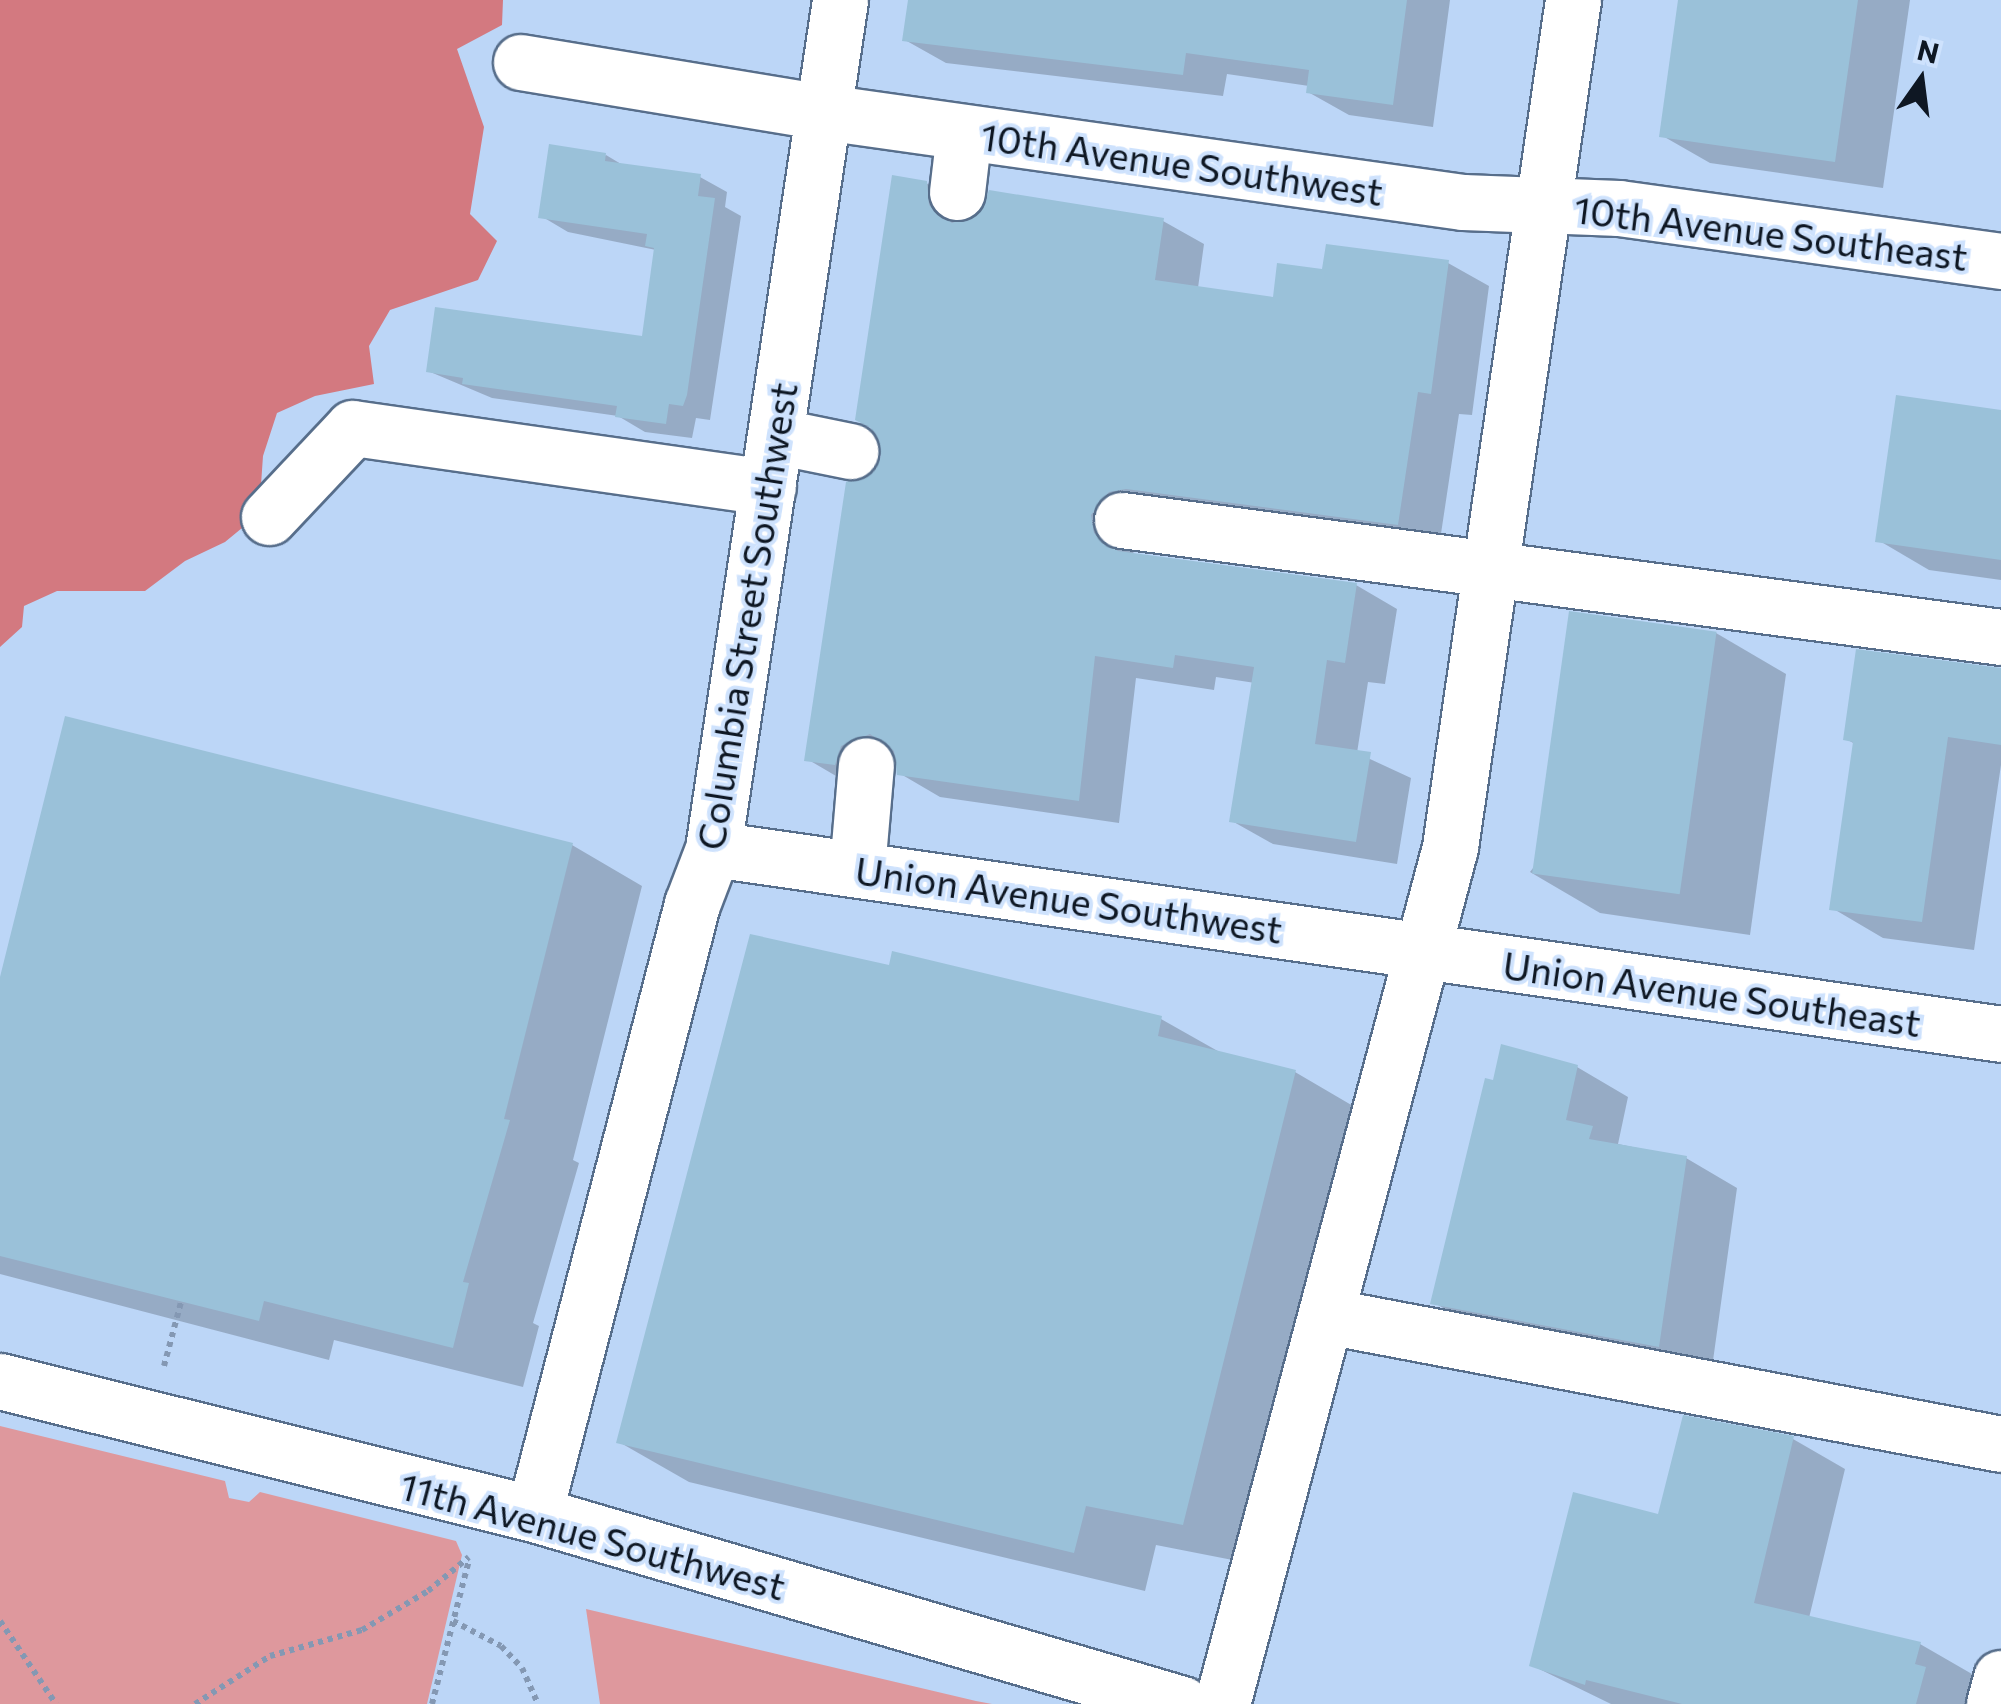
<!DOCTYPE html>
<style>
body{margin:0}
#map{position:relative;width:2001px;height:1704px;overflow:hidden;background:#bcd6f7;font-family:Commissioner,sans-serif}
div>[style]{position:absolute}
.green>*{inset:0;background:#de989d}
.forest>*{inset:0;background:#d37980}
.shadow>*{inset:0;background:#0003}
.building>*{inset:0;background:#9ac1d9;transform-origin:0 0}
.path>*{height:6px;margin-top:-3px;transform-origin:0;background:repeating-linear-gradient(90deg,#8498b3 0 5px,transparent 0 10px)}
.roads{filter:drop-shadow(2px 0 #576e8b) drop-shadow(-2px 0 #576e8b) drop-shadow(0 2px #576e8b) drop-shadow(0 -2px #576e8b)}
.minor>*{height:55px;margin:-27.5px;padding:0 27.5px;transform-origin:27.5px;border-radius:27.5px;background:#fff}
.major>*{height:55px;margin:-27.5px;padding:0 27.5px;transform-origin:27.5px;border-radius:27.5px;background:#fff}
span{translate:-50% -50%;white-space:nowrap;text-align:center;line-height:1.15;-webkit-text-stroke:8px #cee2fd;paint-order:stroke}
.street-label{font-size:38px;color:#0e1723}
.north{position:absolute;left:1871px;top:30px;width:100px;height:100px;-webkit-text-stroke:8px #cee2fd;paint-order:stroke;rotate:14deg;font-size:28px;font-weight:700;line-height:40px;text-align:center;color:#0e1723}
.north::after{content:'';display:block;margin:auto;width:35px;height:45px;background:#0e1723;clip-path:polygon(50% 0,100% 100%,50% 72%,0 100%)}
</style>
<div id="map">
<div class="green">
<i style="clip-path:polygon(0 1426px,225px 1481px,229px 1498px,249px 1502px,260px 1492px,456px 1541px,462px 1555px,427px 1704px,0 1704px)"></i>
<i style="clip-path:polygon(586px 1609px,976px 1701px,992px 1704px,600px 1704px)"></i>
</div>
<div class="forest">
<i style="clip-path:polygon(0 0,503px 0,502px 25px,457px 49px,484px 127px,470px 214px,497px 241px,478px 280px,390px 310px,369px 346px,374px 384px,315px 396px,277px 413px,263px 456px,259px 514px,225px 542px,185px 561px,145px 591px,57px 591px,24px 606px,22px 627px,0 647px)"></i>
</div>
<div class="shadow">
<i style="clip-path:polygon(911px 0,1450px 0,1433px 127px,1349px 115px,1308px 92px,1309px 86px,1227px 74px,1223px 96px,946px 63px,905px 40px)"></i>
<i style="clip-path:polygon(1680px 0,1910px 0,1883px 188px,1710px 163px,1661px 135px)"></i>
<i style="clip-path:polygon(606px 155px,626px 167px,700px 177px,727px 192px,725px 207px,741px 216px,710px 420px,696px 418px,692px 438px,645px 432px,618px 416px,492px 398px,428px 371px,644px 339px,656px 250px,568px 232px,541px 216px)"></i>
<i style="clip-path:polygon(926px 183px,967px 207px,968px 219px,1163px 221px,1204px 244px,1198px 288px,1275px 300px,1325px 272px,1448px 263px,1489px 286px,1472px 415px,1459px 414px,1439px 547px,1131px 539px,1134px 556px,1356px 585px,1397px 609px,1385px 684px,1368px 682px,1357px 753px,1411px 778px,1397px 864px,1273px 844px,1232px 821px,1255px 683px,1216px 677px,1214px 690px,1136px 678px,1119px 823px,940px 797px,899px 773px,898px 762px,848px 783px,807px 759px,883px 456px)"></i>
<i style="clip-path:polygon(2001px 412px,2001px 580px,1929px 570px,1878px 540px)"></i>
<i style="clip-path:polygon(1716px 633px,1786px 674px,1750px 935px,1600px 913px,1530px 872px)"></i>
<i style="clip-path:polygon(2001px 670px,2001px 765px,1974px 950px,1883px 938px,1832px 908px,1855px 744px,1846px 739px)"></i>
<i style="clip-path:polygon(572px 845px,642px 886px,573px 1160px,579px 1163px,533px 1323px,539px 1326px,523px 1387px,334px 1340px,329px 1360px,0 1274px,0 988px)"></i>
<i style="clip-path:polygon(890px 968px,1161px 1019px,1223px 1054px,1295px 1072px,1365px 1113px,1253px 1564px,1156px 1545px,1145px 1591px,689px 1482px,619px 1442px)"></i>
<i style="clip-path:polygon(1577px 1067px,1628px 1097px,1618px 1144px,1686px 1158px,1737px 1188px,1711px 1375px,1484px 1332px,1433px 1302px,1495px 1083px)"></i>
<i style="clip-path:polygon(1793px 1439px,1845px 1469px,1809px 1618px,1920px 1644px,1972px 1674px,1967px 1694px,1975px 1704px,1611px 1704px,1531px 1665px,1660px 1518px)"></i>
</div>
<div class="building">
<i style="clip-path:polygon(908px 0,1407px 0,1393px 105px,1306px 93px,1309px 70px,1186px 53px,1183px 75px,902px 41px)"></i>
<i style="clip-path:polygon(1678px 0,1858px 0,1835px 162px,1659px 137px)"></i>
<i style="clip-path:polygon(549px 144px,606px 153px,605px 161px,701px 174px,698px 196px,715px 198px,687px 395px,683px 406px,669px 404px,666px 424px,615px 417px,617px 406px,462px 384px,463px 378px,426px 372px,435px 307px,642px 336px,654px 248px,645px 246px,647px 234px,538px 218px)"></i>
<i style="clip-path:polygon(892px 175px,927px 181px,929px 205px,952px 223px,981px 211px,989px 190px,1164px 218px,1155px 280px,1273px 297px,1277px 263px,1322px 269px,1326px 244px,1449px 260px,1431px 394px,1418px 392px,1398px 525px,1126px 489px,1109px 492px,1091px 515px,1094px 533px,1118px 551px,1357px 583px,1345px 663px,1327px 660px,1315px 744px,1371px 752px,1356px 842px,1229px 822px,1254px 667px,1175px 655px,1173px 668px,1095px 656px,1079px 801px,897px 775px,894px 751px,870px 734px,841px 746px,835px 765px,804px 761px,846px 482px,873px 472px,881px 456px,871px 428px,855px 420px)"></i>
<i style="clip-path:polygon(1896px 395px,2001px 410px,2001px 560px,1875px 542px)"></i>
<i style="left:1569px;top:611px;width:149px;height:265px;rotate:8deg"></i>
<i style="clip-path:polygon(1856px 649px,2001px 668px,2001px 745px,1948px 737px,1922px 922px,1829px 910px,1853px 742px,1843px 740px)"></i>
<i style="clip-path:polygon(65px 716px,573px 843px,504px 1119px,510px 1120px,463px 1282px,469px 1283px,453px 1348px,264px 1301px,259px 1321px,0 1256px,0 977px)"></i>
<i style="clip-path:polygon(750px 934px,889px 965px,892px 951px,1162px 1016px,1158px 1036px,1296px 1070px,1183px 1525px,1086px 1506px,1074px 1553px,616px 1443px)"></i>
<i style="clip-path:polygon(1501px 1044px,1578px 1065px,1566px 1120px,1593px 1126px,1589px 1139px,1687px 1156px,1659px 1347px,1430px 1304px,1485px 1078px,1493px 1080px)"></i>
<i style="clip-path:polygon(1683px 1415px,1794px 1436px,1754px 1603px,1921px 1642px,1915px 1664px,1926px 1667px,1916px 1704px,1682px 1704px,1586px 1680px,1585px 1685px,1529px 1666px,1573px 1492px,1658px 1514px)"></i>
</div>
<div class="path">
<i style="left:164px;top:1366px;width:66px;rotate:-75.1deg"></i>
<i style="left:0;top:1621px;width:100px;rotate:56deg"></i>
<i style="left:453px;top:1621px;width:54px;rotate:27.5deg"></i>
<i style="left:501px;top:1646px;width:30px;rotate:46deg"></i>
<i style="left:522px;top:1668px;width:39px;rotate:66deg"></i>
<i style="left:195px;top:1704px;width:89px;rotate:-32.6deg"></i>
<i style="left:270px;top:1656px;width:96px;rotate:-15.8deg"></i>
<i style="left:362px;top:1630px;width:77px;rotate:-30.6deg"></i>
<i style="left:428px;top:1591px;width:53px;rotate:-39.7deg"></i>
<i style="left:432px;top:1704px;width:149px;rotate:-75.6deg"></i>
</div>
<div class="roads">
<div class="minor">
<i style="left:521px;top:62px;width:307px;rotate:9.4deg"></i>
<i style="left:824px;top:112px;width:645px;rotate:8.02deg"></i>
<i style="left:1463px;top:202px;width:156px;rotate:2.2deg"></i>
<i style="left:1619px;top:208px;width:386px;rotate:7.9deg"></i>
<i style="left:957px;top:192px;width:60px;rotate:-83.3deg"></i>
<i style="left:776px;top:436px;width:76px;rotate:11.5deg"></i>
<i style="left:269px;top:517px;width:122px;rotate:-46.7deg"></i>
<i style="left:353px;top:428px;width:419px;rotate:8.1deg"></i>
<i style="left:1122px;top:520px;width:887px;rotate:7.58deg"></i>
<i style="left:713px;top:849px;width:1301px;rotate:8.17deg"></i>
<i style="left:857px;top:869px;width:104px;rotate:-85.1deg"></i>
<i style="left:1327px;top:1316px;width:686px;rotate:10.75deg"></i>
<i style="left:0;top:1381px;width:550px;rotate:13.99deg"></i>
<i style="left:534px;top:1514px;width:675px;rotate:16.34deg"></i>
<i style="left:534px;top:1514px;width:630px;rotate:-75.48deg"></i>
<i style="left:692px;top:904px;width:59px;rotate:-69.1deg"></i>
<i style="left:713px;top:849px;width:858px;rotate:-81.49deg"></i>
<i style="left:1994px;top:1704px;width:27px;rotate:-75deg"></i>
</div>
<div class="major">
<i style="left:1222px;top:1704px;width:887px;rotate:-75.1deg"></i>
<i style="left:1450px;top:847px;width:856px;rotate:-81.74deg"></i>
</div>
</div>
<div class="street-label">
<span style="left:1182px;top:163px;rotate:8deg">10th Avenue Southwest</span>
<span style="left:1771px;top:232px;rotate:7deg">10th Avenue Southeast</span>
<span style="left:746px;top:616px;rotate:-81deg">Columbia Street Southwest</span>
<span style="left:1069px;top:899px;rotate:8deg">Union Avenue Southwest</span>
<span style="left:1712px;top:993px;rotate:8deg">Union Avenue Southeast</span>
<span style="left:593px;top:1535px;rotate:15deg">11th Avenue Southwest</span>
</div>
<div class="north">N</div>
</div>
